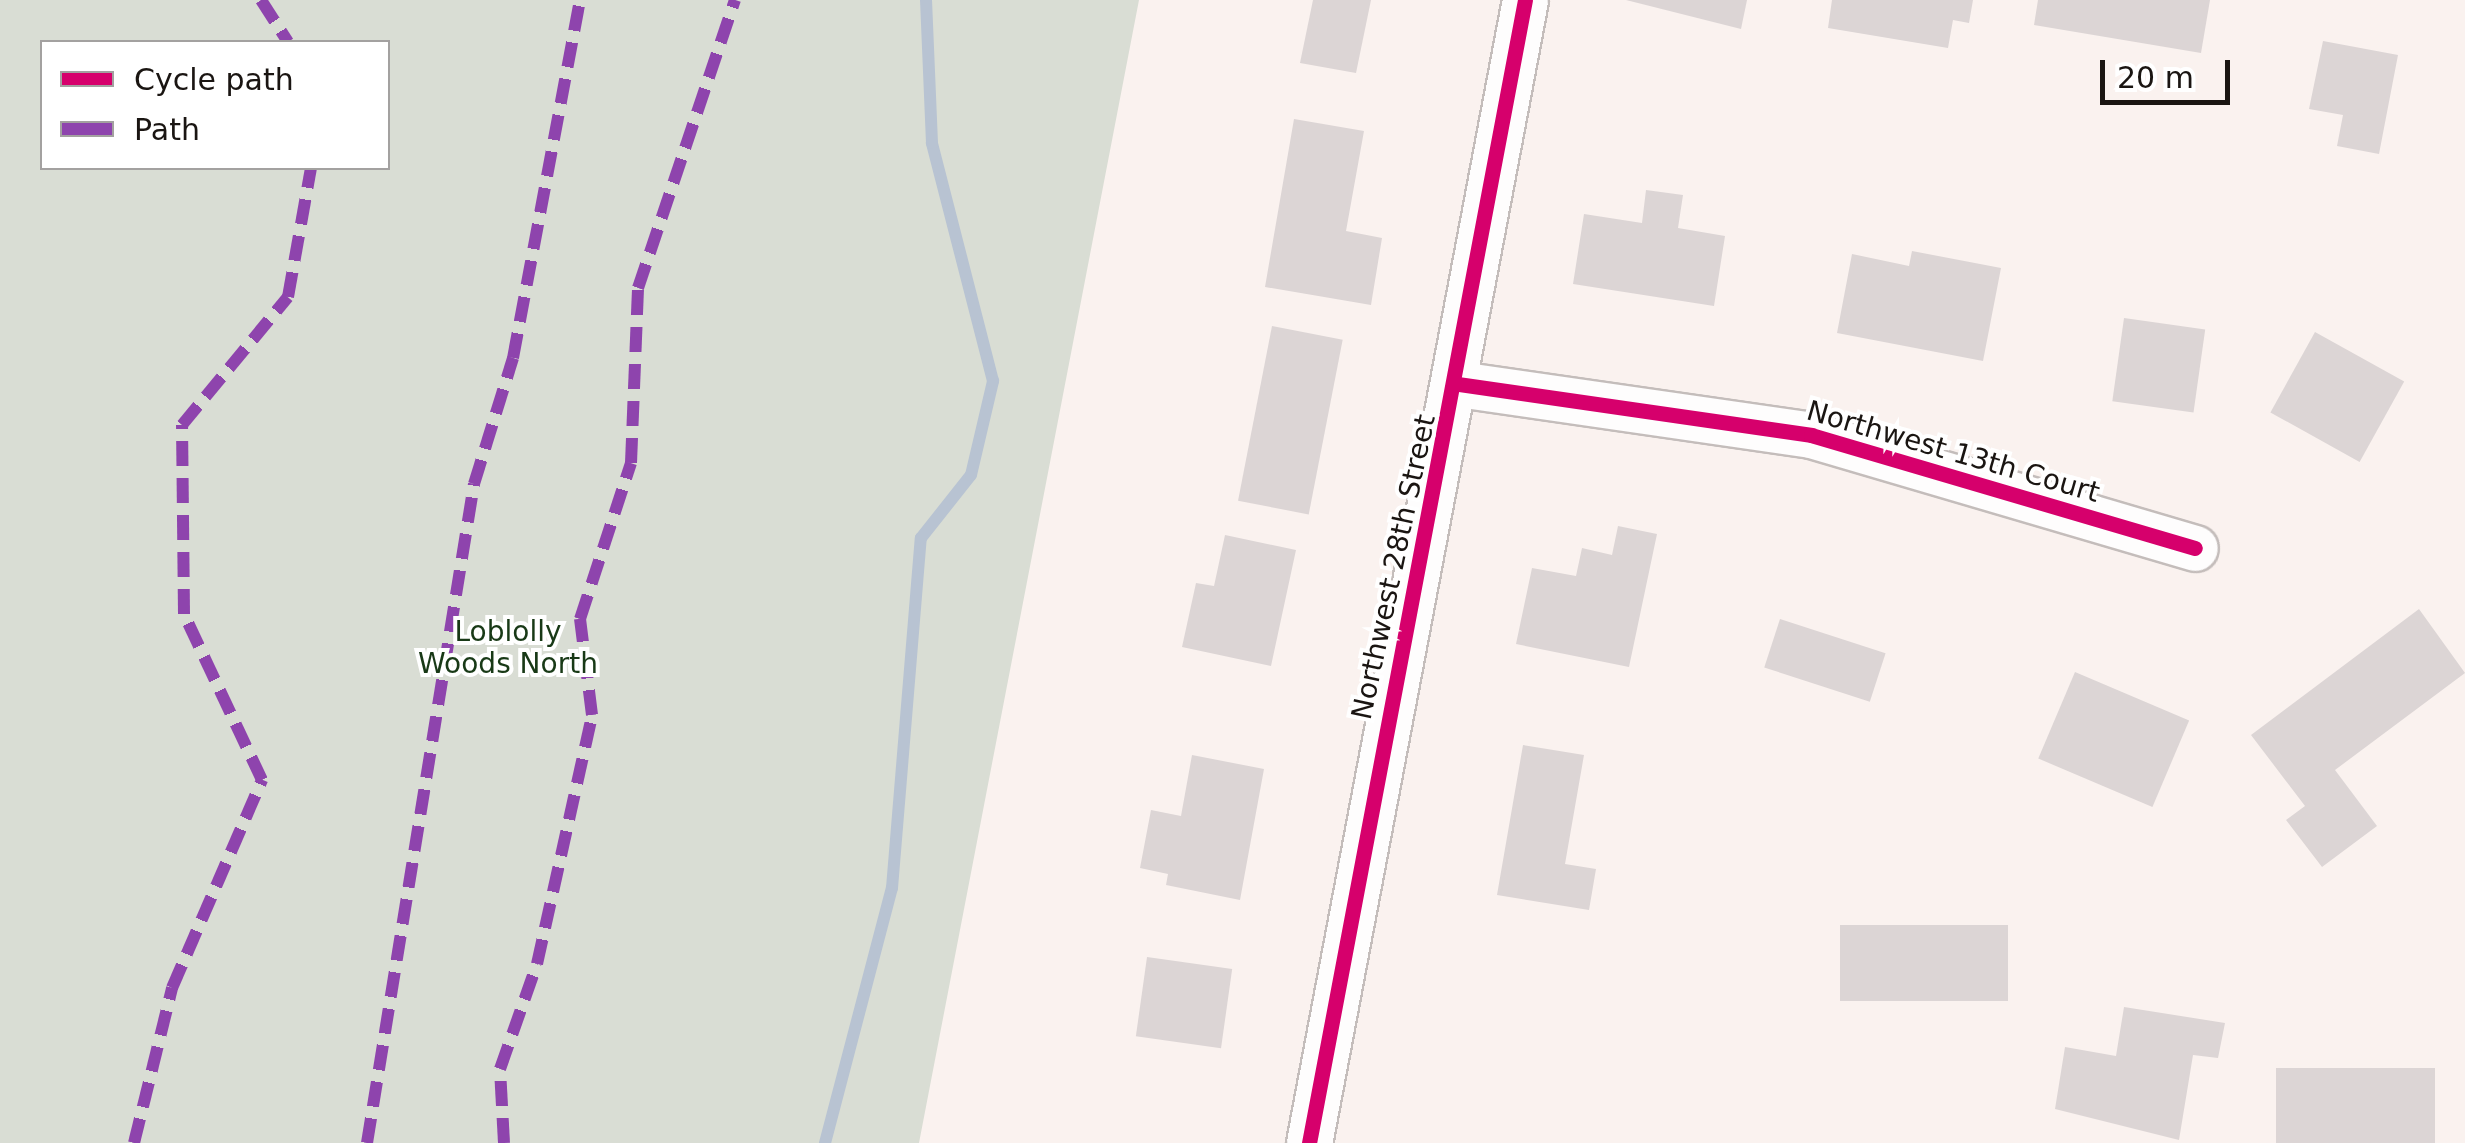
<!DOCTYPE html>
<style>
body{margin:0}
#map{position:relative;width:2465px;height:1143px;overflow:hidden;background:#faf2ef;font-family:"DejaVu Sans",sans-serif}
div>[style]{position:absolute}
.green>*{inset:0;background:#d9ddd4}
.stream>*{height:12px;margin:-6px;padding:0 6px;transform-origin:6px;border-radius:6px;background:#b8c3d2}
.building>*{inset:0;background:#dcd5d5;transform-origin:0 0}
.roads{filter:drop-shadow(2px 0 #c4bdbb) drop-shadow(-2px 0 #c4bdbb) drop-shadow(0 2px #c4bdbb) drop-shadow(0 -2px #c4bdbb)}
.minor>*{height:45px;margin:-22.5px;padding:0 22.5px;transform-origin:22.5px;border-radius:22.5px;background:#fefdfd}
.quiet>*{height:12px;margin-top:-6px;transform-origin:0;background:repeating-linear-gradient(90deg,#8e44ad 0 25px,transparent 0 37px)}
.cycleway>*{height:15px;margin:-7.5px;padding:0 7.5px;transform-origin:7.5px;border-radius:7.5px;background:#d6006c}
span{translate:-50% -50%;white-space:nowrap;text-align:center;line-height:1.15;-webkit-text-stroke:8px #fff;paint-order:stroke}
.street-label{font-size:28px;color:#1a1512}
.park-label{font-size:28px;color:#183916}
.legend{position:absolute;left:40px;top:40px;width:350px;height:130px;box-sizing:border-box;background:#fff;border:2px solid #a3a1a0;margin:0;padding:12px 18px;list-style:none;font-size:30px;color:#1a1512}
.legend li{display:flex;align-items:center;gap:20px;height:50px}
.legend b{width:50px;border:2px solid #a3a1a0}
.scale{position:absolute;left:2100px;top:60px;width:130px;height:45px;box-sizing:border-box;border:5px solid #1a1512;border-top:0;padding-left:12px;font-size:30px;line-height:35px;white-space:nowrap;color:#1a1512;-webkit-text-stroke:8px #fff;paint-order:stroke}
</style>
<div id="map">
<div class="green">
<i style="clip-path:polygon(evenodd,0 0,1139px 0,919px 1143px,0 1143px,0 0,42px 42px,388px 42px,388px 168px,42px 168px,42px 42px)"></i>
</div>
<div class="stream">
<i style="left:825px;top:1143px;width:264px;rotate:-75.3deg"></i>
<i style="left:892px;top:888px;width:351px;rotate:-85.3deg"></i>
<i style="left:921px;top:538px;width:80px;rotate:-51.6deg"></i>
<i style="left:971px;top:475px;width:97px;rotate:-76.8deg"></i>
<i style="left:993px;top:381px;width:246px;rotate:-104.4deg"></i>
<i style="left:932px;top:143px;width:143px;rotate:-92.4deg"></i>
</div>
<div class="building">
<i style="clip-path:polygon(1313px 0,1371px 0,1356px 73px,1300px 63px)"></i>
<i style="clip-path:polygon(1626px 0,1747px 0,1741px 29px)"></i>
<i style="clip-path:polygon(1832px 0,1973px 0,1969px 23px,1953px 20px,1948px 48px,1828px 28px)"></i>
<i style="clip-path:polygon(2038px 0,2210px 0,2201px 53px,2034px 25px)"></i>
<i style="clip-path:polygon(2323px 41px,2398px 55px,2379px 154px,2337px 146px,2343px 115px,2309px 109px)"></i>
<i style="clip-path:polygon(1294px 119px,1364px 131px,1346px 231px,1382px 238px,1371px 305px,1265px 287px)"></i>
<i style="clip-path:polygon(1646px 190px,1683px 195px,1678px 228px,1725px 236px,1714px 306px,1573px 284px,1584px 214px,1642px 223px)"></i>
<i style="clip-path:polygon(1912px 251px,2001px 268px,1983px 361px,1837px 333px,1852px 254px,1909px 266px)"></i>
<i style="left:2124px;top:318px;width:82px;height:84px;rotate:8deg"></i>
<i style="left:1272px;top:326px;width:72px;height:178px;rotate:11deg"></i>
<i style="left:2315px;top:332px;width:102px;height:92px;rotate:29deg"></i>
<i style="clip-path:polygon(1618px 526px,1657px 534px,1629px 667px,1516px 644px,1532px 568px,1576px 576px,1582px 548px,1612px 555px)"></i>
<i style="clip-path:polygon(1225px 535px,1296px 550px,1271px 666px,1182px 647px,1196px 583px,1214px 586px)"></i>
<i style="clip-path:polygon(2419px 609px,2465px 673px,2335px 770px,2377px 826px,2322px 867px,2286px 820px,2305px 806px,2251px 735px)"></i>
<i style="left:1780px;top:619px;width:111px;height:51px;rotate:18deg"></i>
<i style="left:2075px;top:672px;width:124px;height:94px;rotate:23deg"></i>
<i style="clip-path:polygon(1523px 745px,1584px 755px,1565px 864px,1596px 869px,1589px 910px,1497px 895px)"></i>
<i style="clip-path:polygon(1192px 755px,1264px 769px,1240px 900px,1166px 885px,1168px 874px,1140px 868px,1151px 810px,1181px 816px)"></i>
<i style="left:1840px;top:925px;width:168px;height:76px"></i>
<i style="left:1147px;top:957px;width:86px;height:80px;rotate:8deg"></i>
<i style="clip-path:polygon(2124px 1007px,2225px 1023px,2218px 1058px,2193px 1055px,2179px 1140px,2055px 1109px,2065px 1047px,2116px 1056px)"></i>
<i style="left:2276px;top:1068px;width:159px;height:75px"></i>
</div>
<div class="roads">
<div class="minor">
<i style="left:1458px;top:384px;width:357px;rotate:8.2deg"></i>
<i style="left:1811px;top:435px;width:400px;rotate:16.4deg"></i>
<i style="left:1309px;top:1143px;width:1163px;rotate:-79.3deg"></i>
</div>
</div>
<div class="quiet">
<i style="left:261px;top:0;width:50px;rotate:57.3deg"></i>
<i style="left:134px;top:1143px;width:160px;rotate:-76.2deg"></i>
<i style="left:172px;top:988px;width:227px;rotate:-66.6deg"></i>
<i style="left:262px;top:780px;width:183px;rotate:-115.2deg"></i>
<i style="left:184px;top:614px;width:189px;rotate:-90.6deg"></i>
<i style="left:182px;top:425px;width:166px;rotate:-50.4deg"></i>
<i style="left:288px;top:297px;width:131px;rotate:-79.9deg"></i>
<i style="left:367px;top:1143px;width:668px;rotate:-80.78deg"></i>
<i style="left:474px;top:484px;width:132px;rotate:-72.8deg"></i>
<i style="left:513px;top:358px;width:364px;rotate:-79.4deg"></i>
<i style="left:504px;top:1143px;width:74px;rotate:-93.1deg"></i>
<i style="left:500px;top:1069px;width:111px;rotate:-70.6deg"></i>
<i style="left:537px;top:964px;width:255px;rotate:-77.5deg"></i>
<i style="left:592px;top:715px;width:97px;rotate:-97.1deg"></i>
<i style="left:580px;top:619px;width:164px;rotate:-71.9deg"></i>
<i style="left:631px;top:463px;width:175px;rotate:-87.7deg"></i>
<i style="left:638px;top:288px;width:304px;rotate:-71.4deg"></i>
</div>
<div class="cycleway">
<i style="left:1458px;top:384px;width:357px;rotate:8.2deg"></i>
<i style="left:1811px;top:435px;width:400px;rotate:16.4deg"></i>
<i style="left:1309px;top:1143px;width:1163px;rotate:-79.3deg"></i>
</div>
<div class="street-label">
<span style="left:1953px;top:452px;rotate:16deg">Northwest 13th Court</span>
<span style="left:1394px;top:567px;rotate:-78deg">Northwest 28th Street</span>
</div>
<div class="park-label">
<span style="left:508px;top:648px">Loblolly<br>Woods North</span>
</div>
<ul class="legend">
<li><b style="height:12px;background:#d6006c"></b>Cycle path</li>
<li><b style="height:12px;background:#8e44ad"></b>Path</li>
</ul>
<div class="scale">20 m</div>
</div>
